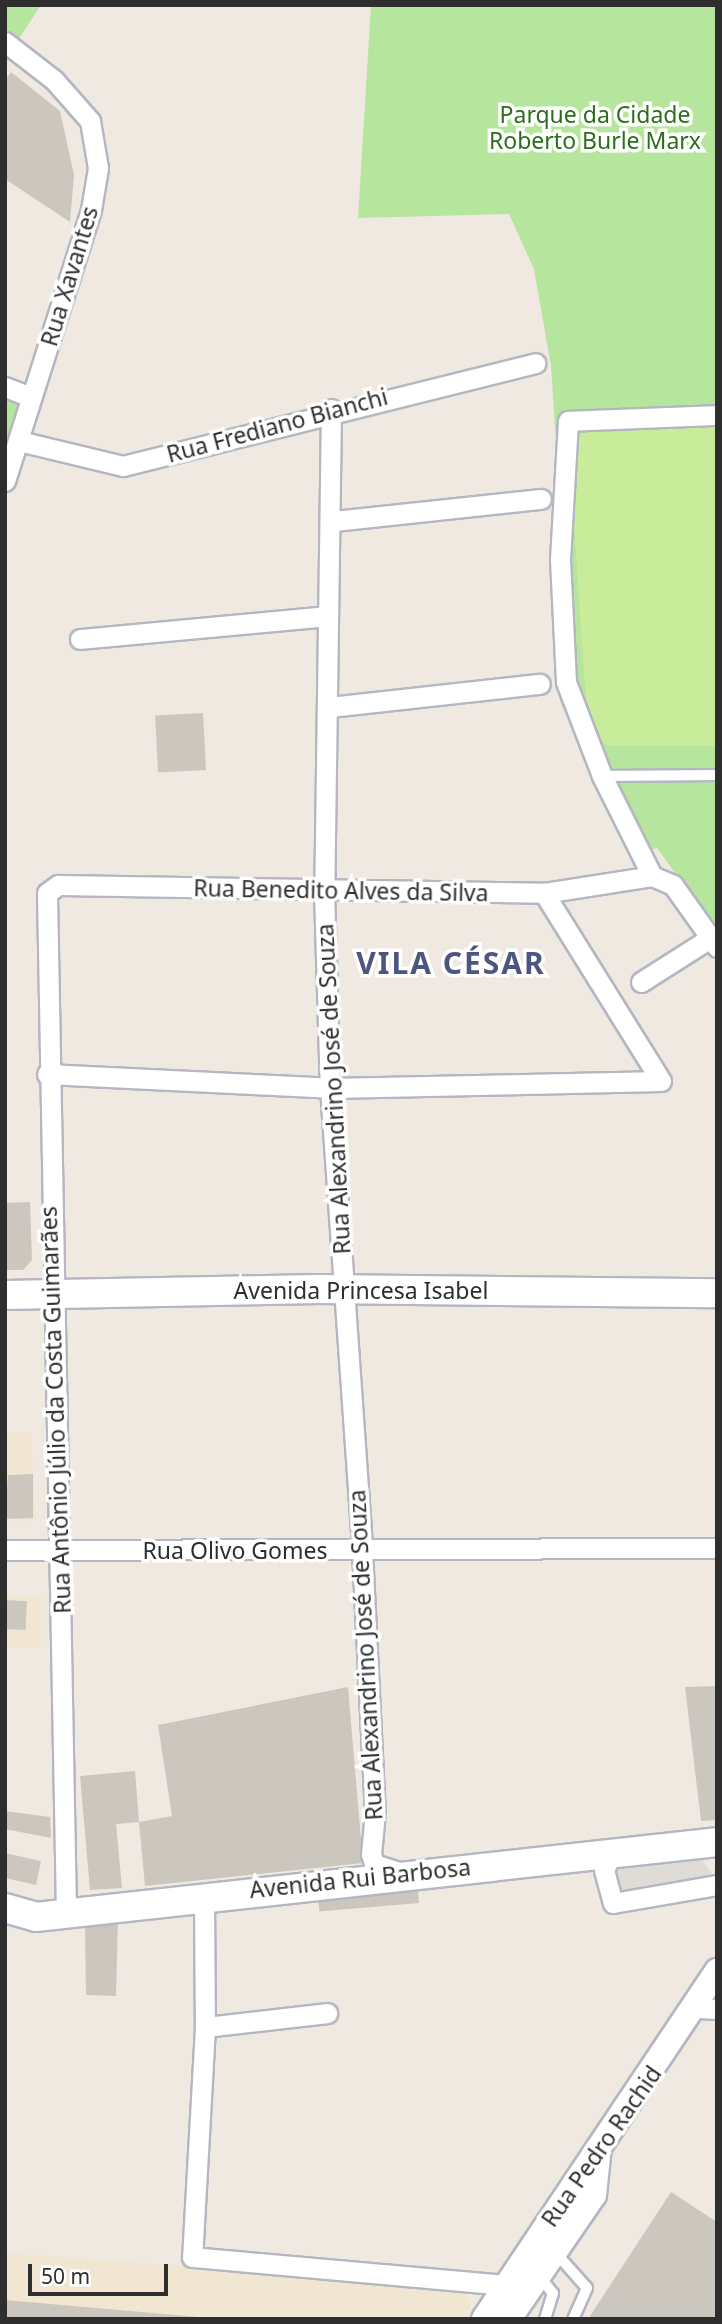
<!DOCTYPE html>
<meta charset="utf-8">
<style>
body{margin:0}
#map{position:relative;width:722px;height:2324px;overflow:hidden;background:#efe9e1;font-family:"Noto Sans",sans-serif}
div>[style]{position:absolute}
.education>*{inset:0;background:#f0e6d1;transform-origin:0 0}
.green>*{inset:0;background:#b6e59e}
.pitch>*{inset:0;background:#c9ec9a}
.plaza>*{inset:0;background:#dfdcd8}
.building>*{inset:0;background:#cbc7bf;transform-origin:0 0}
.roads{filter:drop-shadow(2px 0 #b4b7c1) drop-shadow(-2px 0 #b4b7c1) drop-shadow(0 2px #b4b7c1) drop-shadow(0 -2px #b4b7c1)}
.service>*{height:10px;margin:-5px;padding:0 5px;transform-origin:5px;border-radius:5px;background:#fff}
.minor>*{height:19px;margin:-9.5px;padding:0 9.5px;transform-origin:9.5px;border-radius:9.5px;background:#fff}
.tertiary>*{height:24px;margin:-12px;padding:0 12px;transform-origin:12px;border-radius:12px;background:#fff}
.secondary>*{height:28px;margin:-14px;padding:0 14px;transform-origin:14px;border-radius:14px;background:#fff}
span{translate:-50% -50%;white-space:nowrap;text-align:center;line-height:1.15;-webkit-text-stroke:7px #fff;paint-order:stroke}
.park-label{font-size:23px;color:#2c6e1b}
.street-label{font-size:23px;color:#2e2e2e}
.district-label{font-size:30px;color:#4d5680;font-weight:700;letter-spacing:2px}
.frame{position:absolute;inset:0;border:7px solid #2e2e2e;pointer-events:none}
.scale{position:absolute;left:28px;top:2264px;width:140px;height:32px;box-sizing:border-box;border:4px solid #2e2e2e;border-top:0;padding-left:9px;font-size:21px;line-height:24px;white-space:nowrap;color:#2e2e2e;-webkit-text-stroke:5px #fff;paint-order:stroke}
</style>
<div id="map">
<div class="education">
<i style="left:31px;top:1432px;width:88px;height:26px;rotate:87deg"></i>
<i style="left:5px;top:1595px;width:36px;height:52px"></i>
<i style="clip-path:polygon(5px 2253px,450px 2286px,466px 2292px,471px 2306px,466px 2319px,5px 2319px)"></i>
</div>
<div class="green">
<i style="clip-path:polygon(5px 5px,41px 5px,18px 40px,5px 30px)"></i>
<i style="clip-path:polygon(371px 5px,717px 5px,717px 932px,657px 848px,632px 857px,560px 701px,560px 503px,551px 366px,534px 269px,509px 214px,358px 218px)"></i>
<i style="clip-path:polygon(5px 398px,23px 404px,5px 454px)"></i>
</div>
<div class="pitch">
<i style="clip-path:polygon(578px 425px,717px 425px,717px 746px,608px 746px,588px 730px,569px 450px)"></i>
</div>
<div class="plaza">
<i style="clip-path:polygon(702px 1858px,717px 1882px,623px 1898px,615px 1891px,614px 1869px,620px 1863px)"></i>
</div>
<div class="building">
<i style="clip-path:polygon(11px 72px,60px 111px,74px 175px,70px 222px,5px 179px,5px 80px)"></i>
<i style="left:203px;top:713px;width:57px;height:48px;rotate:87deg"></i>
<i style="clip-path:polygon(30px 1202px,32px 1260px,23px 1270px,5px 1270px,5px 1203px)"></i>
<i style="clip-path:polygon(33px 1474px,33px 1518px,5px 1519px,8px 1475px)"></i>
<i style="left:5px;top:1600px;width:22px;height:29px;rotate:3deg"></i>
<i style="clip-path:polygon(717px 1686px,717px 1820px,701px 1821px,685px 1687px)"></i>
<i style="clip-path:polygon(348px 1687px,363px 1863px,145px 1886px,139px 1822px,172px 1816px,158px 1725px)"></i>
<i style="clip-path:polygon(135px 1771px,139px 1822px,116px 1824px,122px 1888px,90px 1890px,80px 1776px)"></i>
<i style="clip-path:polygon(5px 1811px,50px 1817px,51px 1838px,5px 1829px)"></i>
<i style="clip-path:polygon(5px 1853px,41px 1861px,36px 1885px,5px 1878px)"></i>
<i style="left:417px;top:1879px;width:24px;height:100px;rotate:85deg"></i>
<i style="clip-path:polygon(118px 1916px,116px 1996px,86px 1995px,85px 1924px)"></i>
<i style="clip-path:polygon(671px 2192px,717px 2222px,717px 2319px,588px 2319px)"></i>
<i style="clip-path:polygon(5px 2300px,198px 2317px,198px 2319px,5px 2319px)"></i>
</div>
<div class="roads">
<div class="service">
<i style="left:603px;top:776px;width:114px;rotate:-0.5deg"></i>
<i style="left:555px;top:2252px;width:48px;rotate:48.4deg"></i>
<i style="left:587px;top:2288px;width:34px;rotate:114deg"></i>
<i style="left:539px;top:2276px;width:22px;rotate:51deg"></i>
<i style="left:553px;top:2293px;width:27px;rotate:107deg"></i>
</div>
<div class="minor">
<i style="left:5px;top:42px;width:62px;rotate:37.8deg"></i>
<i style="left:54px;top:80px;width:55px;rotate:48.7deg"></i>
<i style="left:90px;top:121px;width:48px;rotate:80.3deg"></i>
<i style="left:98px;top:168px;width:43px;rotate:99.5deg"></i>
<i style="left:91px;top:210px;width:284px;rotate:107.6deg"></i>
<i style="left:5px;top:387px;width:28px;rotate:21deg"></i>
<i style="left:331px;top:409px;width:482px;rotate:90.8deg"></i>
<i style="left:324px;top:891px;width:197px;rotate:88.3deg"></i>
<i style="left:330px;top:1088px;width:463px;rotate:86deg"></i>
<i style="left:362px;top:1550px;width:262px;rotate:87.2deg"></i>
<i style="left:375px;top:1812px;width:42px;rotate:95.4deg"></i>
<i style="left:371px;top:1854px;width:10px;rotate:73deg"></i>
<i style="left:374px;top:1864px;width:28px;rotate:18deg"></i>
<i style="left:717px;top:415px;width:149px;rotate:177.7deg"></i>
<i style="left:568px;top:421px;width:138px;rotate:93.3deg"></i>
<i style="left:560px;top:559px;width:123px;rotate:87.2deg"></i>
<i style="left:566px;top:682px;width:101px;rotate:69deg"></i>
<i style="left:602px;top:776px;width:112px;rotate:63.4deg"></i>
<i style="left:652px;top:876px;width:23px;rotate:23deg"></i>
<i style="left:673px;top:885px;width:76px;rotate:54.6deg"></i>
<i style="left:19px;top:441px;width:107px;rotate:13.5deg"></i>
<i style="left:123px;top:466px;width:425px;rotate:-14deg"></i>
<i style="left:334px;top:521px;width:208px;rotate:-6.1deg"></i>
<i style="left:80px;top:639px;width:248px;rotate:-5.3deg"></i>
<i style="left:330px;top:707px;width:211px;rotate:-6.3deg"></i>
<i style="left:544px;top:893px;width:221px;rotate:58.1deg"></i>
<i style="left:641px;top:982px;width:82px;rotate:-32.5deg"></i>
<i style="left:47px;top:1074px;width:283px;rotate:2.8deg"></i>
<i style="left:330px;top:1088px;width:331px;rotate:-1.2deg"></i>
<i style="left:5px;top:1550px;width:712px;rotate:-0.16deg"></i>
<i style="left:613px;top:1850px;width:22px;rotate:114deg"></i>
<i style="left:604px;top:1870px;width:34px;rotate:75deg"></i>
<i style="left:613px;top:1903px;width:106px;rotate:-9.8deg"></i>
<i style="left:204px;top:1896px;width:131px;rotate:89.6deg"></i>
<i style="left:205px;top:2027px;width:230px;rotate:93.2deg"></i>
<i style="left:192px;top:2257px;width:314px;rotate:5.1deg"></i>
<i style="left:66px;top:1912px;width:1019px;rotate:-91.07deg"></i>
<i style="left:47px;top:893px;width:14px;rotate:-36deg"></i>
<i style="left:58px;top:885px;width:486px;rotate:0.9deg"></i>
<i style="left:544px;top:893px;width:109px;rotate:-8.9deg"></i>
<i style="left:698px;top:2008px;width:19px;rotate:3deg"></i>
<i style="left:205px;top:2027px;width:123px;rotate:-6.5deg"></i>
</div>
<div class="tertiary">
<i style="left:484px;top:2319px;width:419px;rotate:-56.2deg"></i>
<i style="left:509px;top:2319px;width:150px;rotate:-55.6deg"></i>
<i style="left:594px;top:2195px;width:48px;rotate:-84.1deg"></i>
</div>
<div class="secondary">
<i style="left:5px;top:1295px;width:314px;rotate:-1.1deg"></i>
<i style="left:319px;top:1289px;width:398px;rotate:0.6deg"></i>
<i style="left:5px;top:1908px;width:32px;rotate:16deg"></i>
<i style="left:36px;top:1917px;width:685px;rotate:-6.28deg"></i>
</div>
</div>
<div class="park-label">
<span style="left:595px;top:127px">Parque da Cidade<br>Roberto Burle Marx</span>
</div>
<div class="street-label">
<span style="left:69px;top:276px;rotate:-73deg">Rua Xavantes</span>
<span style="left:277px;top:425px;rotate:-15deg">Rua Frediano Bianchi</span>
<span style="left:341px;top:890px;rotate:1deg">Rua Benedito Alves da Silva</span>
<span style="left:333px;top:1089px;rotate:-93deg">Rua Alexandrino José de Souza</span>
<span style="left:361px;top:1290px">Avenida Princesa Isabel</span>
<span style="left:55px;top:1410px;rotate:-92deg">Rua Antônio Júlio da Costa Guimarães</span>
<span style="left:235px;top:1550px">Rua Olivo Gomes</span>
<span style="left:365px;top:1655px;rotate:-93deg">Rua Alexandrino José de Souza</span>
<span style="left:360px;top:1878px;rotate:-6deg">Avenida Rui Barbosa</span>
<span style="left:601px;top:2146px;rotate:-55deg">Rua Pedro Rachid</span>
</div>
<div class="district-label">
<span style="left:451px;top:963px">VILA CÉSAR</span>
</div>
<div class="frame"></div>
<div class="scale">50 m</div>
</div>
